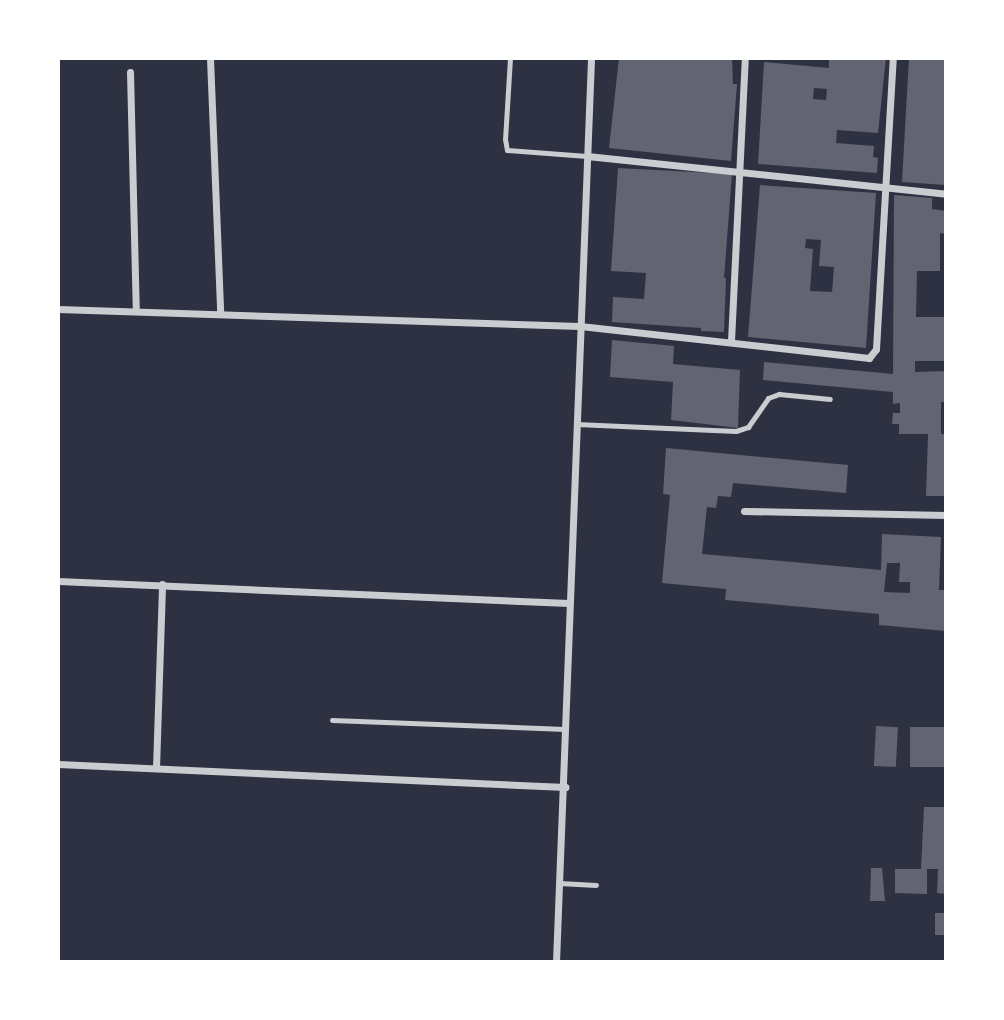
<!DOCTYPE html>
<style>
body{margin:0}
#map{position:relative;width:1004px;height:1020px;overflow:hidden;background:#2d3142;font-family:"Exo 2",sans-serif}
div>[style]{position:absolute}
.building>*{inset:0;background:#626471;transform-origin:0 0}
.service>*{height:5px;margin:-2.5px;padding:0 2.5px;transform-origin:2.5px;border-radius:2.5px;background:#caccd0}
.minor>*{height:7px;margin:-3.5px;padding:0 3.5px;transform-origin:3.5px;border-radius:3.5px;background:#caccd0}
span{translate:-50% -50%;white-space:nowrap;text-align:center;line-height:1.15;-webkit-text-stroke:5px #fff;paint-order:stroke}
.frame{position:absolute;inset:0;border:60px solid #fff;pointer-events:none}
</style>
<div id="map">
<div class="building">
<i style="clip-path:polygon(619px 58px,732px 58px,733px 84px,737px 84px,731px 161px,609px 148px)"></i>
<i style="clip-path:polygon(evenodd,829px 58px,886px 58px,878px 133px,837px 130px,836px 143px,874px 146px,873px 157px,878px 158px,877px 173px,758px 164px,764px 62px,829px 68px,829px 58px,814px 88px,827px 89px,826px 100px,813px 99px,814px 88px)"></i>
<i style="clip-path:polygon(909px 58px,946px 58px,946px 185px,902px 182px)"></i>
<i style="clip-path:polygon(618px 168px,732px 174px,724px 278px,726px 278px,724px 332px,701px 331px,701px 328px,612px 322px,613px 297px,644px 299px,646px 273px,611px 271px)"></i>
<i style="clip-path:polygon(evenodd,760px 185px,876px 193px,866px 348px,748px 337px,760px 185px,806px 239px,821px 240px,819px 266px,834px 267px,832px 292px,810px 291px,813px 249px,805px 248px,806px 239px)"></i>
<i style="clip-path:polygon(894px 195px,932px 198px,932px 209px,946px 211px,946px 234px,940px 233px,940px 271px,917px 271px,916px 317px,946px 317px,946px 361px,915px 361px,915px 372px,946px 371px,946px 402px,941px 402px,941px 434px,946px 434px,946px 496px,926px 496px,928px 434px,899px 434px,899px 424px,892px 424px,893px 413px,900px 413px,900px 403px,893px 404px,893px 392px,763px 380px,764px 362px,893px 374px)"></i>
<i style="clip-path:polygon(612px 340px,674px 346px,673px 364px,740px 370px,738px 428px,671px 420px,673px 382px,610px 377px)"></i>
<i style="clip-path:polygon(evenodd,666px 448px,848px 465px,846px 493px,733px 483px,731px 497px,718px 496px,716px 508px,707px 507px,702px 554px,881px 570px,882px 534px,941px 537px,939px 590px,946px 590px,946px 631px,879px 625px,879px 614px,725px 600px,726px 589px,662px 583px,670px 495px,663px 494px,666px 448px,887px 563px,900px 563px,899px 582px,910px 582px,910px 593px,884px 592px,887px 563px)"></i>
<i style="left:876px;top:726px;width:22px;height:40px;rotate:3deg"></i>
<i style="left:910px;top:727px;width:36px;height:40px"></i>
<i style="clip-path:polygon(924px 807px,946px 807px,946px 894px,937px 893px,938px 869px,927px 869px,927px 894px,895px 893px,895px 869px,921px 869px)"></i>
<i style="clip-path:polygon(871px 868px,882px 868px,885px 901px,870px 901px)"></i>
<i style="left:935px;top:913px;width:11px;height:22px"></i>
</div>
<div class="service">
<i style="left:510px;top:58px;width:81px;rotate:93.5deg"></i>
<i style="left:505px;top:139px;width:11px;rotate:80deg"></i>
<i style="left:507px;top:150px;width:80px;rotate:4.3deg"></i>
<i style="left:576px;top:424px;width:160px;rotate:2.5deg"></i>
<i style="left:736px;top:431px;width:13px;rotate:-18deg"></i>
<i style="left:748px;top:427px;width:35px;rotate:-55deg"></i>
<i style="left:768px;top:398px;width:12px;rotate:-20deg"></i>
<i style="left:779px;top:394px;width:51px;rotate:5.6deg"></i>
<i style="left:332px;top:720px;width:233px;rotate:2.2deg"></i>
<i style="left:559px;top:883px;width:37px;rotate:3deg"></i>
</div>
<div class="minor">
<i style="left:210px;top:58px;width:254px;rotate:87.7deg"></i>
<i style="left:130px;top:72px;width:239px;rotate:88.6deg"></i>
<i style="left:587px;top:156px;width:361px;rotate:6deg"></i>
<i style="left:58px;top:309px;width:522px;rotate:1.87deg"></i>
<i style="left:580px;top:326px;width:291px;rotate:6.3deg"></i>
<i style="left:869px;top:358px;width:11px;rotate:-52deg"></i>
<i style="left:876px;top:349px;width:291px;rotate:-86.7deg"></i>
<i style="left:731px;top:341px;width:283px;rotate:-87.2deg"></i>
<i style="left:744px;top:511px;width:202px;rotate:1.1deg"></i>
<i style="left:58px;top:581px;width:511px;rotate:2.47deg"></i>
<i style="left:58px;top:764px;width:508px;rotate:2.6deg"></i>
<i style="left:156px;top:768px;width:184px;rotate:-88.1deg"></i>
<i style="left:556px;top:962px;width:905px;rotate:-87.78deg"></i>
</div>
<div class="frame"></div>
</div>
